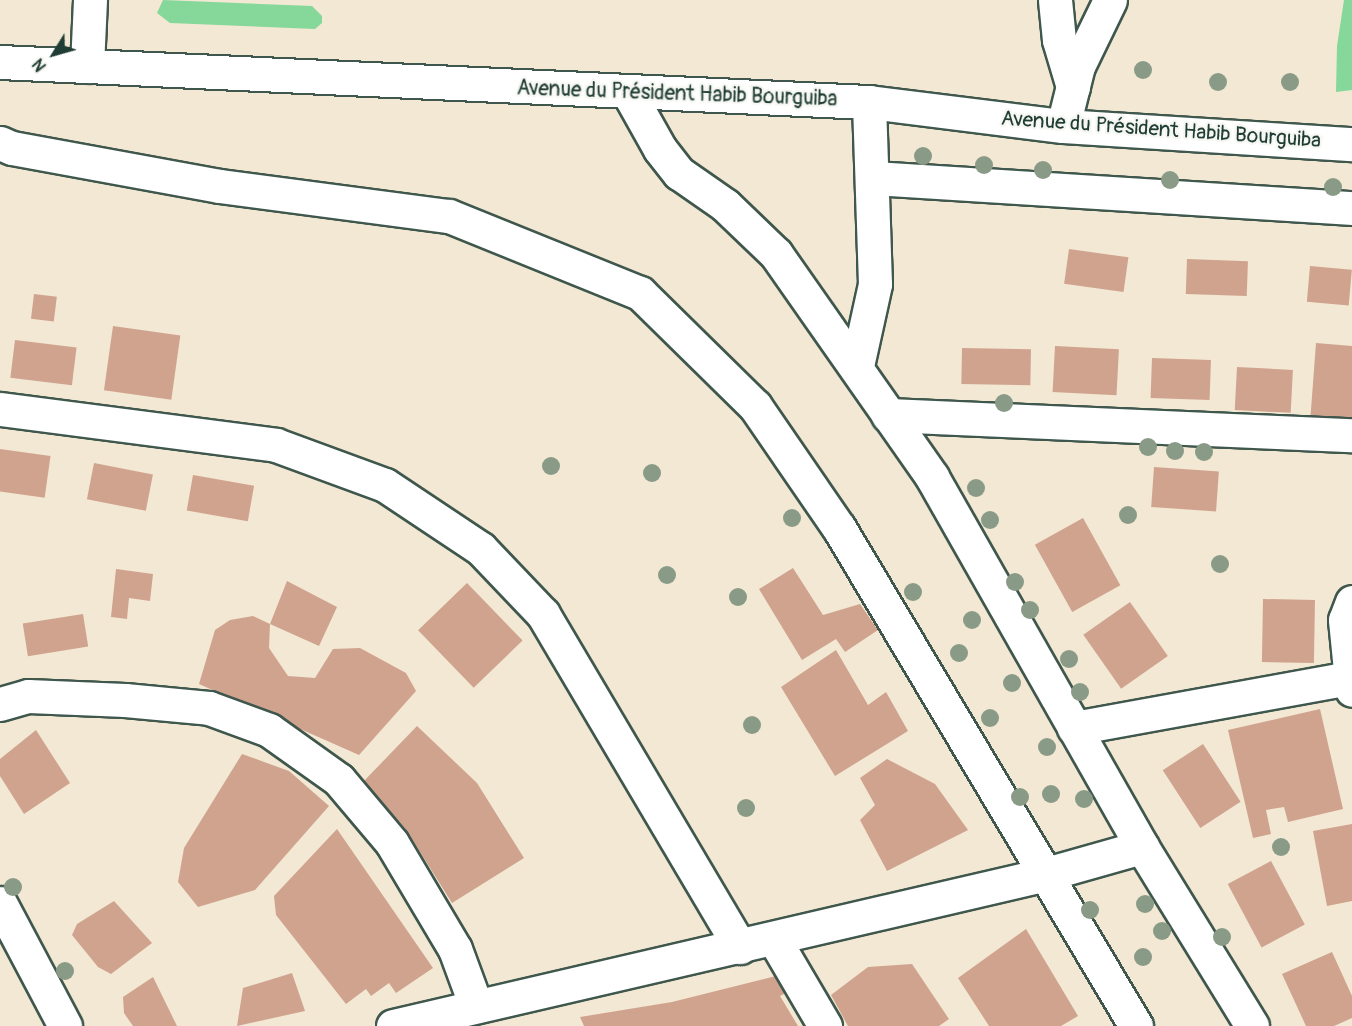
<!DOCTYPE html>
<meta charset="utf-8">
<style>
body{margin:0}
#map{position:relative;width:1352px;height:1026px;overflow:hidden;background:#f2e8d3;font-family:Pangolin,sans-serif}
div>[style]{position:absolute}
.green>*{inset:0;background:#85d899}
.building>*{inset:0;background:#d0a38f;transform-origin:0 0}
.roads{filter:drop-shadow(2px 0 #3f574c) drop-shadow(-2px 0 #3f574c) drop-shadow(0 2px #3f574c) drop-shadow(0 -2px #3f574c)}
.minor>*{height:33px;margin:-16.5px;padding:0 16.5px;transform-origin:16.5px;border-radius:16.5px;background:#fff}
.major>*{height:33px;margin:-16.5px;padding:0 16.5px;transform-origin:16.5px;border-radius:16.5px;background:#fff}
.trees>*{width:18px;height:18px;margin:-9px;border-radius:50%;background:#899b87}
span{translate:-50% -50%;white-space:nowrap;text-align:center;line-height:1.15;-webkit-text-stroke:4.5px #f6f6f2;paint-order:stroke}
.street-label{font-size:21px;color:#1f3d34}
.north{position:absolute;left:24px;top:24px;width:60px;height:60px;-webkit-text-stroke:4px #f6f6f2;paint-order:stroke;rotate:233deg;font-size:16px;font-weight:700;line-height:24px;text-align:center;color:#1f3d34}
.north::after{content:'';display:block;margin:auto;width:21px;height:27px;background:#1f3d34;clip-path:polygon(50% 0,100% 100%,50% 72%,0 100%)}
</style>
<div id="map">
<div class="green">
<i style="clip-path:polygon(163px 0,312px 6px,322px 16px,322px 23px,315px 29px,170px 23px,157px 13px)"></i>
<i style="clip-path:polygon(1344px 0,1352px 0,1352px 90px,1336px 92px,1337px 46px)"></i>
</div>
<div class="building">
<i style="left:1069px;top:249px;width:60px;height:35px;rotate:8deg"></i>
<i style="left:1187px;top:259px;width:61px;height:35px;rotate:2deg"></i>
<i style="left:1310px;top:266px;width:42px;height:36px;rotate:5deg"></i>
<i style="left:34px;top:294px;width:23px;height:25px;rotate:7deg"></i>
<i style="left:113px;top:326px;width:68px;height:65px;rotate:8deg"></i>
<i style="left:15px;top:340px;width:62px;height:38px;rotate:7deg"></i>
<i style="clip-path:polygon(1316px 343px,1352px 346px,1352px 427px,1310px 423px)"></i>
<i style="left:1055px;top:346px;width:64px;height:46px;rotate:3deg"></i>
<i style="left:962px;top:348px;width:69px;height:36px;rotate:1deg"></i>
<i style="left:1152px;top:358px;width:59px;height:40px;rotate:2deg"></i>
<i style="left:1237px;top:367px;width:56px;height:43px;rotate:3deg"></i>
<i style="left:0;top:449px;width:51px;height:42px;rotate:8deg"></i>
<i style="left:94px;top:463px;width:60px;height:37px;rotate:11deg"></i>
<i style="left:1154px;top:467px;width:65px;height:40px;rotate:4deg"></i>
<i style="left:193px;top:475px;width:62px;height:36px;rotate:10deg"></i>
<i style="left:1083px;top:518px;width:77px;height:55px;rotate:61deg"></i>
<i style="clip-path:polygon(793px 568px,823px 615px,860px 604px,878px 630px,845px 652px,836px 639px,802px 660px,759px 589px)"></i>
<i style="clip-path:polygon(116px 569px,153px 574px,150px 601px,129px 598px,127px 619px,111px 617px)"></i>
<i style="clip-path:polygon(287px 581px,337px 607px,319px 646px,270px 624px,269px 648px,288px 676px,315px 678px,333px 649px,360px 648px,406px 673px,416px 691px,359px 755px,199px 684px,215px 630px,230px 620px,253px 616px,270px 624px)"></i>
<i style="left:467px;top:583px;width:80px;height:68px;rotate:46deg"></i>
<i style="left:1263px;top:599px;width:52px;height:63px;rotate:1deg"></i>
<i style="left:1130px;top:602px;width:66px;height:57px;rotate:55deg"></i>
<i style="left:83px;top:614px;width:33px;height:61px;rotate:81deg"></i>
<i style="clip-path:polygon(836px 650px,868px 705px,886px 692px,908px 731px,835px 776px,781px 687px)"></i>
<i style="clip-path:polygon(1320px 709px,1343px 809px,1288px 822px,1284px 807px,1266px 810px,1271px 834px,1253px 838px,1228px 730px)"></i>
<i style="clip-path:polygon(417px 726px,477px 783px,524px 858px,452px 903px,405px 828px,363px 782px)"></i>
<i style="clip-path:polygon(36px 730px,70px 783px,24px 814px,0 776px,0 759px)"></i>
<i style="left:1203px;top:744px;width:69px;height:48px;rotate:57deg"></i>
<i style="clip-path:polygon(242px 754px,289px 771px,329px 806px,255px 890px,198px 907px,178px 882px,184px 848px)"></i>
<i style="clip-path:polygon(887px 759px,935px 784px,968px 830px,887px 871px,860px 820px,875px 805px,860px 778px)"></i>
<i style="clip-path:polygon(1352px 824px,1352px 901px,1327px 906px,1313px 831px)"></i>
<i style="clip-path:polygon(337px 829px,433px 968px,396px 993px,389px 983px,371px 996px,366px 989px,346px 1004px,276px 915px,274px 896px)"></i>
<i style="left:1271px;top:861px;width:72px;height:49px;rotate:62deg"></i>
<i style="clip-path:polygon(114px 901px,152px 943px,111px 974px,98px 967px,72px 935px,77px 924px)"></i>
<i style="clip-path:polygon(1026px 929px,1078px 1016px,1061px 1026px,989px 1026px,958px 978px)"></i>
<i style="clip-path:polygon(1332px 952px,1352px 996px,1352px 1018px,1334px 1026px,1306px 1026px,1282px 974px)"></i>
<i style="clip-path:polygon(912px 964px,949px 1019px,939px 1026px,848px 1026px,831px 995px,868px 967px)"></i>
<i style="clip-path:polygon(292px 973px,305px 1011px,237px 1026px,243px 988px)"></i>
<i style="clip-path:polygon(776px 976px,788px 992px,780px 996px,798px 1026px,584px 1026px,580px 1017px,672px 1002px)"></i>
<i style="clip-path:polygon(153px 977px,177px 1026px,133px 1026px,124px 1013px,123px 997px)"></i>
</div>
<div class="roads">
<div class="minor">
<i style="left:1055px;top:0;width:40px;rotate:84.3deg"></i>
<i style="left:1059px;top:40px;width:49px;rotate:73.4deg"></i>
<i style="left:87px;top:66px;width:66px;rotate:-87.4deg"></i>
<i style="left:628px;top:92px;width:65px;rotate:60.7deg"></i>
<i style="left:660px;top:149px;width:31px;rotate:52deg"></i>
<i style="left:679px;top:173px;width:56px;rotate:34.8deg"></i>
<i style="left:725px;top:205px;width:71px;rotate:43.9deg"></i>
<i style="left:776px;top:254px;width:272px;rotate:55deg"></i>
<i style="left:932px;top:477px;width:425px;rotate:60.4deg"></i>
<i style="left:1142px;top:847px;width:210px;rotate:58.4deg"></i>
<i style="left:1063px;top:126px;width:62px;rotate:-76deg"></i>
<i style="left:1078px;top:66px;width:73px;rotate:-64.1deg"></i>
<i style="left:0;top:143px;width:13px;rotate:23deg"></i>
<i style="left:12px;top:148px;width:211px;rotate:10.4deg"></i>
<i style="left:220px;top:186px;width:231px;rotate:7.5deg"></i>
<i style="left:449px;top:216px;width:206px;rotate:22deg"></i>
<i style="left:640px;top:293px;width:161px;rotate:44.5deg"></i>
<i style="left:755px;top:406px;width:148px;rotate:55.5deg"></i>
<i style="left:839px;top:528px;width:580px;rotate:59.19deg"></i>
<i style="left:874px;top:178px;width:479px;rotate:3.6deg"></i>
<i style="left:857px;top:366px;width:84px;rotate:-77.6deg"></i>
<i style="left:875px;top:284px;width:182px;rotate:-91.9deg"></i>
<i style="left:0;top:409px;width:278px;rotate:7.4deg"></i>
<i style="left:276px;top:445px;width:116px;rotate:20.2deg"></i>
<i style="left:385px;top:485px;width:115px;rotate:33.7deg"></i>
<i style="left:481px;top:549px;width:90px;rotate:46.4deg"></i>
<i style="left:543px;top:614px;width:387px;rotate:59.4deg"></i>
<i style="left:888px;top:415px;width:464px;rotate:2.5deg"></i>
<i style="left:1352px;top:602px;width:19px;rotate:111deg"></i>
<i style="left:1345px;top:620px;width:70px;rotate:84.3deg"></i>
<i style="left:0;top:704px;width:29px;rotate:-16deg"></i>
<i style="left:28px;top:696px;width:97px;rotate:2.4deg"></i>
<i style="left:125px;top:700px;width:84px;rotate:5.4deg"></i>
<i style="left:209px;top:708px;width:64px;rotate:20.1deg"></i>
<i style="left:269px;top:730px;width:86px;rotate:35.5deg"></i>
<i style="left:339px;top:780px;width:82px;rotate:49.9deg"></i>
<i style="left:392px;top:843px;width:123px;rotate:59.3deg"></i>
<i style="left:455px;top:949px;width:61px;rotate:69.8deg"></i>
<i style="left:1074px;top:728px;width:280px;rotate:-10.3deg"></i>
<i style="left:0;top:903px;width:139px;rotate:62.1deg"></i>
<i style="left:774px;top:939px;width:101px;rotate:59.6deg"></i>
<i style="left:393px;top:1026px;width:667px;rotate:-13.08deg"></i>
<i style="left:1043px;top:875px;width:103px;rotate:-15.8deg"></i>
</div>
<div class="major">
<i style="left:0;top:62px;width:870px;rotate:2.64deg"></i>
<i style="left:869px;top:102px;width:195px;rotate:7.1deg"></i>
<i style="left:1063px;top:126px;width:290px;rotate:3.6deg"></i>
</div>
</div>
<div class="trees">
<i style="left:1143px;top:70px"></i>
<i style="left:1218px;top:82px"></i>
<i style="left:1290px;top:82px"></i>
<i style="left:923px;top:156px"></i>
<i style="left:984px;top:165px"></i>
<i style="left:1043px;top:170px"></i>
<i style="left:1170px;top:180px"></i>
<i style="left:1333px;top:187px"></i>
<i style="left:1004px;top:403px"></i>
<i style="left:1148px;top:447px"></i>
<i style="left:1175px;top:451px"></i>
<i style="left:1204px;top:452px"></i>
<i style="left:551px;top:466px"></i>
<i style="left:652px;top:473px"></i>
<i style="left:976px;top:488px"></i>
<i style="left:1128px;top:515px"></i>
<i style="left:792px;top:518px"></i>
<i style="left:990px;top:520px"></i>
<i style="left:1220px;top:564px"></i>
<i style="left:667px;top:575px"></i>
<i style="left:1015px;top:582px"></i>
<i style="left:913px;top:592px"></i>
<i style="left:738px;top:597px"></i>
<i style="left:1030px;top:610px"></i>
<i style="left:972px;top:620px"></i>
<i style="left:959px;top:653px"></i>
<i style="left:1069px;top:659px"></i>
<i style="left:1012px;top:683px"></i>
<i style="left:1080px;top:692px"></i>
<i style="left:990px;top:718px"></i>
<i style="left:752px;top:725px"></i>
<i style="left:1047px;top:747px"></i>
<i style="left:1051px;top:794px"></i>
<i style="left:1020px;top:797px"></i>
<i style="left:1084px;top:799px"></i>
<i style="left:746px;top:808px"></i>
<i style="left:1281px;top:847px"></i>
<i style="left:13px;top:887px"></i>
<i style="left:1145px;top:904px"></i>
<i style="left:1090px;top:910px"></i>
<i style="left:1162px;top:931px"></i>
<i style="left:1222px;top:937px"></i>
<i style="left:1143px;top:957px"></i>
<i style="left:65px;top:971px"></i>
</div>
<div class="street-label">
<span style="left:677px;top:94px;rotate:2deg">Avenue du Président Habib Bourguiba</span>
<span style="left:1161px;top:130px;rotate:4deg">Avenue du Président Habib Bourguiba</span>
</div>
<div class="north">N</div>
</div>
